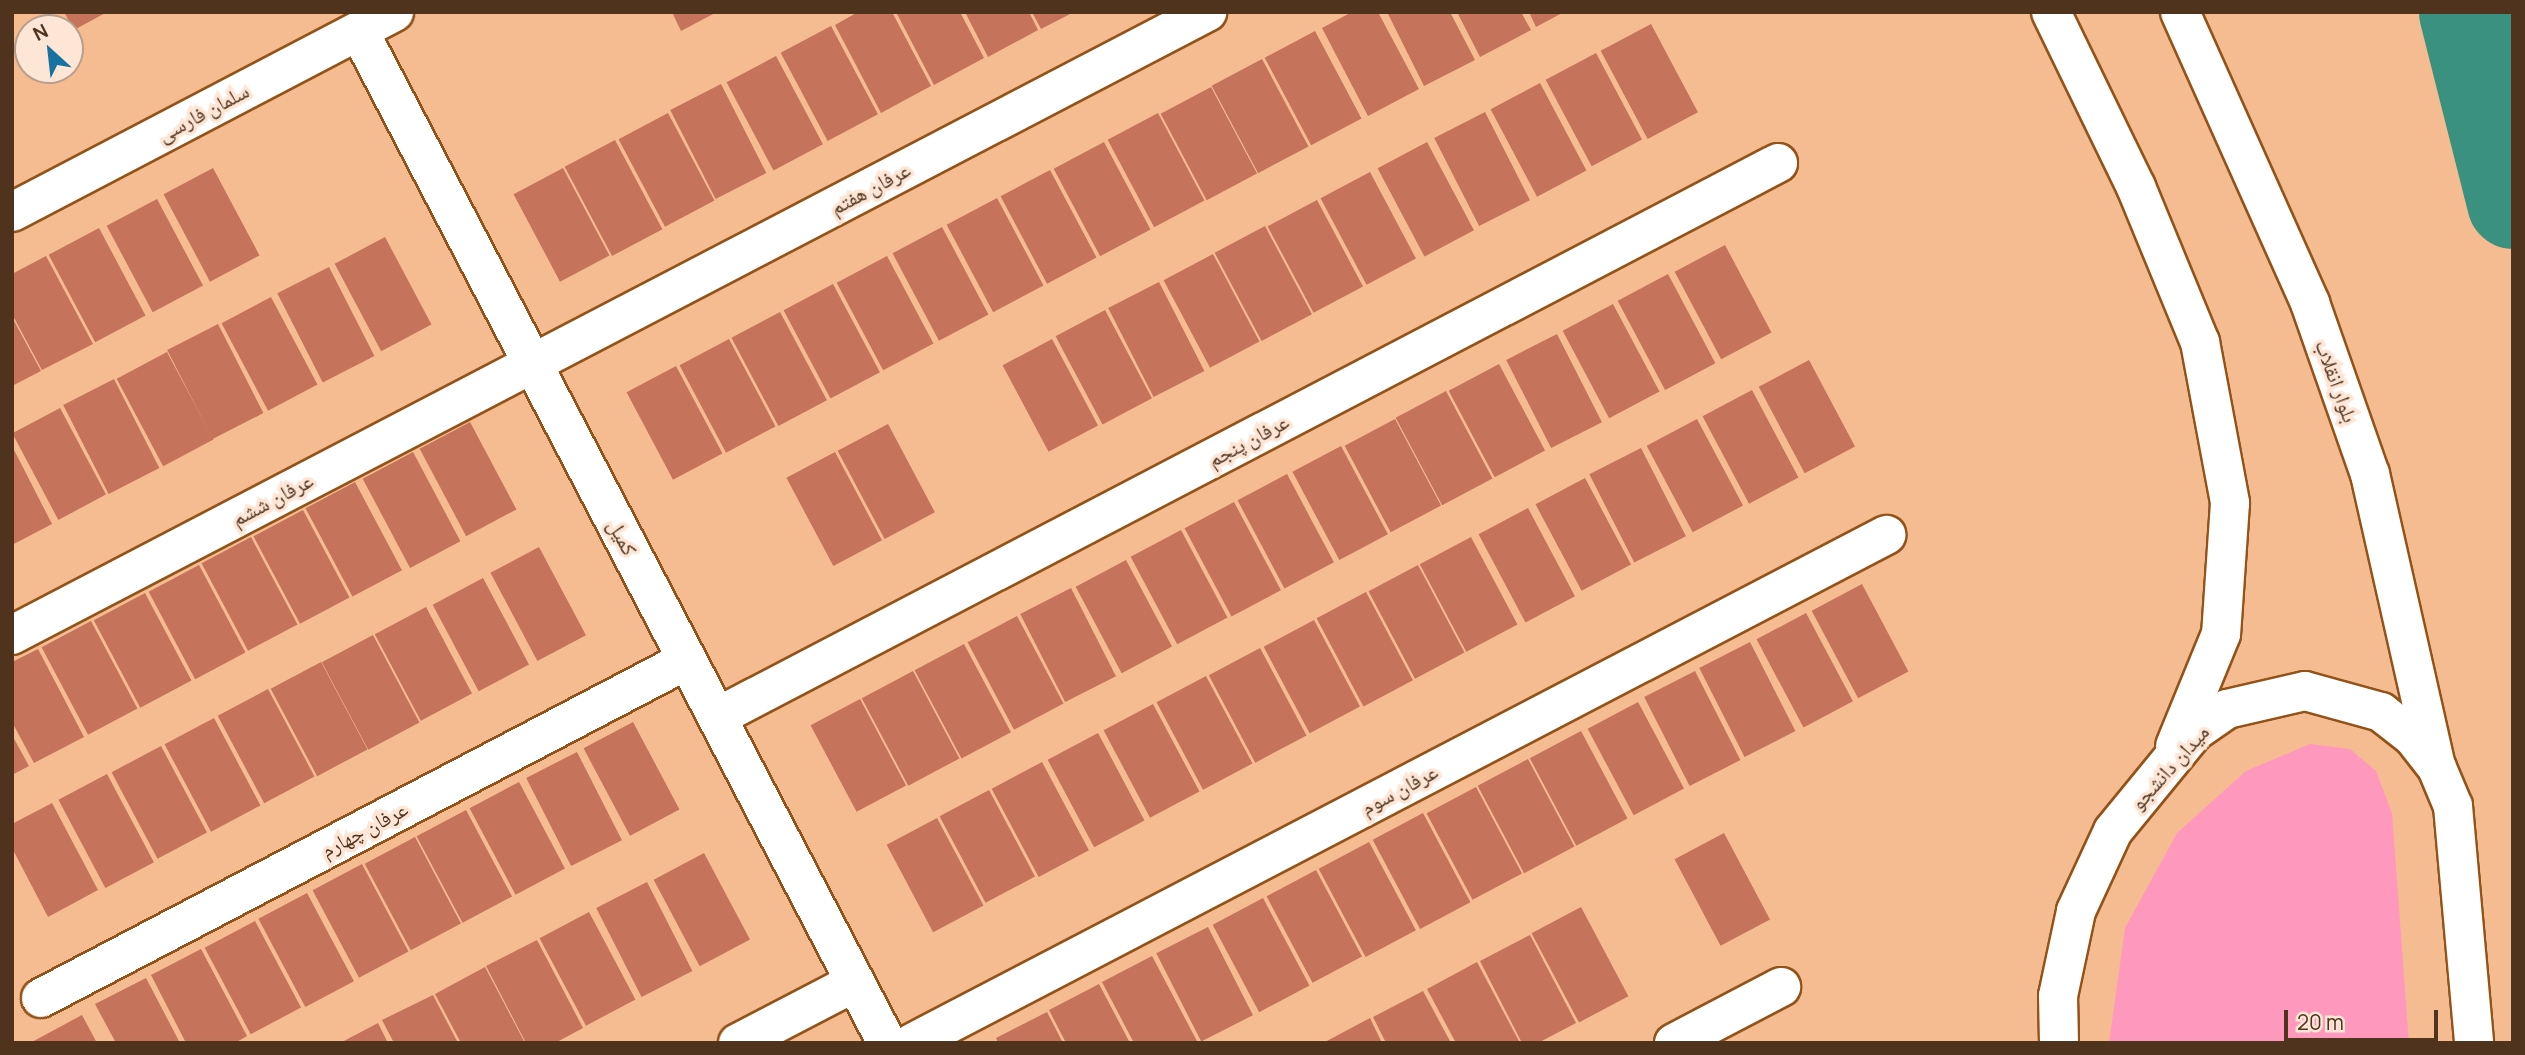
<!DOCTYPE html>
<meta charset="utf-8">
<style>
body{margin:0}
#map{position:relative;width:2525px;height:1055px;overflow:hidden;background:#f6bc91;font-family:Manrope,"Noto Naskh Arabic",sans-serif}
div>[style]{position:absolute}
.green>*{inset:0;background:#fe98bd}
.river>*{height:93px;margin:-46.5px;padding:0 46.5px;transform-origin:46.5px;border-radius:46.5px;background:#3a917f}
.building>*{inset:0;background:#c5735b;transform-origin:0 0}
.roads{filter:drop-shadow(2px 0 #935318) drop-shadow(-2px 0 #935318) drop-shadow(0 2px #935318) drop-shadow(0 -2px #935318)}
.street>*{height:38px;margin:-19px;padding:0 19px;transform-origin:19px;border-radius:19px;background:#fff}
.secondary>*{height:38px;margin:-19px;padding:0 19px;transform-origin:19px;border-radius:19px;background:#fff}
span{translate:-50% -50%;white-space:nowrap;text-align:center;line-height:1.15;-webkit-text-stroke:7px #fde6d6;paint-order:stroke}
.street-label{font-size:21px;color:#50331c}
.frame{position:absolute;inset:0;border:14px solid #50331c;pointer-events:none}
.north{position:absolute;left:14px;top:14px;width:70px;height:70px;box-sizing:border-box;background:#fde6d6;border:2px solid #b89e8c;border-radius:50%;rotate:333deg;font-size:19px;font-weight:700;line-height:28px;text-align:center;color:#50331c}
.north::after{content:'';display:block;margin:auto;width:24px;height:32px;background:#1772a1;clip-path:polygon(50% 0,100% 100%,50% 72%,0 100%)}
.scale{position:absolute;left:2284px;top:1010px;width:154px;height:32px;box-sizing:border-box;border:4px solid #50331c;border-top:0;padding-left:9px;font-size:21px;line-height:24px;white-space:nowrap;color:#50331c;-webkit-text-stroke:5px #fde6d6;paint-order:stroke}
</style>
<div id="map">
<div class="green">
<i style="clip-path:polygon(2310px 744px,2350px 749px,2376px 771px,2392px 813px,2409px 1043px,2109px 1043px,2125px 928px,2177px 833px,2246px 771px)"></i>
</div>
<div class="river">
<i style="left:2465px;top:12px;width:196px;rotate:75.8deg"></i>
</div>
<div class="building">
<i style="clip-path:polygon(64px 12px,107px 12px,74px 30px)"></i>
<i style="clip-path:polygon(672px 12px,717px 12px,681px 31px)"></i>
<i style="clip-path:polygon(858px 12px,892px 12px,931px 86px,881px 113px,835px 25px)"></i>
<i style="clip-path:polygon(896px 12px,960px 12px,984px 58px,934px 85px)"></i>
<i style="clip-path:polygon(965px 12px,1029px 12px,1038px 30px,988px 57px)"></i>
<i style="clip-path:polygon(1032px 12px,1074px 12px,1041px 29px)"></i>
<i style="clip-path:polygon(1352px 12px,1378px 12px,1419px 89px,1368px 116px,1322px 28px)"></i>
<i style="clip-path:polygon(1387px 12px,1450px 12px,1475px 60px,1424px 86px)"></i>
<i style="clip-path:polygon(1457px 12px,1521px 12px,1531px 30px,1480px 57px)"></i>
<i style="clip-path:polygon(1529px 12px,1564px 12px,1536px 27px)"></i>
<i style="left:1651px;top:24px;width:100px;height:57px;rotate:62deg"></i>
<i style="left:831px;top:26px;width:100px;height:57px;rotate:62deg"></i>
<i style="left:1315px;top:31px;width:99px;height:57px;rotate:62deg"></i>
<i style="left:1596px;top:53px;width:98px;height:57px;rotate:62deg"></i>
<i style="left:776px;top:56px;width:100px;height:56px;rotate:62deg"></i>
<i style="left:1262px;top:59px;width:99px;height:57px;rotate:62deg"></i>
<i style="left:1540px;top:83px;width:99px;height:56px;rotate:62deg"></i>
<i style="left:721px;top:84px;width:100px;height:57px;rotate:63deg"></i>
<i style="left:1211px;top:87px;width:98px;height:57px;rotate:62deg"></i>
<i style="left:1485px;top:112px;width:99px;height:57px;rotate:63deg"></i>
<i style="left:668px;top:113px;width:99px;height:56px;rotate:62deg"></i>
<i style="left:1158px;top:113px;width:99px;height:57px;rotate:62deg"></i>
<i style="left:615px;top:140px;width:101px;height:57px;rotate:62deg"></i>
<i style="left:1104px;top:142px;width:99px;height:57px;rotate:62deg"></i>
<i style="left:1427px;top:142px;width:100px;height:56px;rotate:62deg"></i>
<i style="left:213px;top:168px;width:99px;height:56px;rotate:62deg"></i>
<i style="left:563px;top:168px;width:99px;height:56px;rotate:62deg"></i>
<i style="left:1050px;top:170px;width:99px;height:56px;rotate:62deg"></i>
<i style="left:1370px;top:172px;width:98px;height:56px;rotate:62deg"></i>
<i style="left:997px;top:198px;width:99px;height:57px;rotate:62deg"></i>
<i style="left:157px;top:199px;width:98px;height:57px;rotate:62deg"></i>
<i style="left:1317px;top:200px;width:98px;height:56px;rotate:62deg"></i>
<i style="left:1265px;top:226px;width:100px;height:57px;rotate:62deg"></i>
<i style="left:942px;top:227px;width:99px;height:56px;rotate:62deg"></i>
<i style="left:99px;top:228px;width:99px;height:57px;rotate:62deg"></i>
<i style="left:385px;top:237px;width:99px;height:57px;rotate:62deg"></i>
<i style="left:1725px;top:245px;width:99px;height:57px;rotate:62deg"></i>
<i style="left:1213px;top:254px;width:99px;height:56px;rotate:62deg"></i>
<i style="clip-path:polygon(46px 256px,93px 344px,42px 370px,12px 314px,12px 274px)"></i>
<i style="left:887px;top:256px;width:99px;height:57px;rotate:62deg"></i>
<i style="left:329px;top:267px;width:100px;height:58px;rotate:63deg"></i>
<i style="left:1668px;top:274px;width:101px;height:57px;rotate:62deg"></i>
<i style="left:1159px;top:282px;width:100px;height:57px;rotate:63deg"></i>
<i style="left:833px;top:284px;width:100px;height:56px;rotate:62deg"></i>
<i style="left:271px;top:297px;width:99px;height:56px;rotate:62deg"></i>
<i style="left:1613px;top:304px;width:99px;height:57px;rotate:62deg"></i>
<i style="left:1105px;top:310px;width:100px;height:56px;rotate:62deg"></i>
<i style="left:780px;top:312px;width:100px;height:55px;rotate:62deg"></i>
<i style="clip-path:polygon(12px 317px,41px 371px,12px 386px)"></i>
<i style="left:218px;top:324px;width:100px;height:57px;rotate:63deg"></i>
<i style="left:1557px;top:334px;width:99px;height:57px;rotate:63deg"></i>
<i style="left:729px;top:339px;width:99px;height:56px;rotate:62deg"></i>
<i style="left:1052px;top:339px;width:98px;height:56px;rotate:62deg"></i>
<i style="left:167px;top:352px;width:99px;height:57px;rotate:62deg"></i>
<i style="left:1809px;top:360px;width:98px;height:57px;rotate:62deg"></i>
<i style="left:1499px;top:364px;width:98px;height:57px;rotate:62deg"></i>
<i style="left:676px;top:366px;width:99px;height:56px;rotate:62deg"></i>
<i style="left:114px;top:379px;width:100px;height:57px;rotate:63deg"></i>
<i style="left:1752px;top:390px;width:99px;height:56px;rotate:62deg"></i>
<i style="left:1446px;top:391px;width:99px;height:57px;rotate:62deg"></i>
<i style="left:60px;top:408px;width:98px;height:54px;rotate:62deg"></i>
<i style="left:1395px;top:419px;width:98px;height:57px;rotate:62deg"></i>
<i style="left:1697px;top:419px;width:98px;height:57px;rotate:62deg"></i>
<i style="left:470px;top:422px;width:99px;height:57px;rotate:62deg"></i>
<i style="left:888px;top:424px;width:100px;height:57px;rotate:62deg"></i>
<i style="clip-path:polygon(12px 446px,52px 524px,12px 545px)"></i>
<i style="left:1341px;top:446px;width:100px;height:55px;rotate:62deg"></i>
<i style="left:1641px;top:448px;width:99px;height:58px;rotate:63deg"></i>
<i style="left:413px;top:452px;width:101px;height:57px;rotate:62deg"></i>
<i style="left:835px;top:452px;width:100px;height:55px;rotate:62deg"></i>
<i style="left:1287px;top:474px;width:100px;height:56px;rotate:62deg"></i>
<i style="left:1585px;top:478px;width:98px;height:56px;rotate:62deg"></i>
<i style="left:355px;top:482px;width:100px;height:56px;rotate:62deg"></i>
<i style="left:1234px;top:502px;width:100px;height:56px;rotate:62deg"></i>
<i style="left:1528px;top:508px;width:100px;height:56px;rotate:62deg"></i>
<i style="left:303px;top:510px;width:99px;height:56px;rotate:62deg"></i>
<i style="left:1181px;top:530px;width:99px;height:57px;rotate:62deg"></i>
<i style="left:251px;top:537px;width:99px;height:56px;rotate:62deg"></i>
<i style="left:1471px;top:537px;width:99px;height:58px;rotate:62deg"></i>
<i style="left:539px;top:547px;width:100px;height:55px;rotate:62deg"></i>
<i style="left:1126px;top:560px;width:98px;height:57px;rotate:62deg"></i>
<i style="left:199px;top:565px;width:99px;height:57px;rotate:62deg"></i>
<i style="left:1418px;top:565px;width:99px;height:56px;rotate:62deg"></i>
<i style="left:483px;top:578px;width:98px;height:57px;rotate:62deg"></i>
<i style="left:1862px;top:584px;width:99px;height:57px;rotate:62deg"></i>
<i style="left:1071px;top:588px;width:99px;height:57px;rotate:63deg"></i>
<i style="left:1366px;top:592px;width:100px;height:56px;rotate:62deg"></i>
<i style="left:145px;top:593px;width:99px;height:58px;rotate:62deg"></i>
<i style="left:426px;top:607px;width:98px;height:58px;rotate:62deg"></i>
<i style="left:1806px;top:613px;width:100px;height:56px;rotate:62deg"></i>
<i style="left:1017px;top:616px;width:99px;height:56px;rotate:62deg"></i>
<i style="left:1314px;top:620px;width:98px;height:57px;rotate:62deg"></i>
<i style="left:91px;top:621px;width:99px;height:56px;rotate:62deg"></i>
<i style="left:373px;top:635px;width:99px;height:58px;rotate:62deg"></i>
<i style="left:1750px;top:642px;width:100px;height:57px;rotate:63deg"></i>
<i style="left:964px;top:644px;width:100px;height:56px;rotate:62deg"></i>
<i style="left:1260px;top:648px;width:99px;height:58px;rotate:62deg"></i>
<i style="clip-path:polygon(38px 649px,84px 737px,34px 763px,12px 722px,12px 662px)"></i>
<i style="left:321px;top:662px;width:99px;height:57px;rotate:62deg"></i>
<i style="left:913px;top:671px;width:99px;height:58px;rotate:62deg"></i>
<i style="left:1695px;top:671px;width:100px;height:57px;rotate:63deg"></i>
<i style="left:1206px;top:676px;width:99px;height:56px;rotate:62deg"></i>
<i style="left:268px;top:689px;width:99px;height:57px;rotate:62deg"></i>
<i style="left:860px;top:699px;width:98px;height:56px;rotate:62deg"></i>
<i style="left:1638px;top:702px;width:98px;height:57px;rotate:62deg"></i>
<i style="left:1153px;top:704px;width:99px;height:56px;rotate:62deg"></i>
<i style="left:214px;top:718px;width:99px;height:56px;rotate:62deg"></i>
<i style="left:633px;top:722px;width:99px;height:56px;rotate:62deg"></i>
<i style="left:1581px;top:731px;width:99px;height:58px;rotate:62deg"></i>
<i style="left:1098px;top:733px;width:99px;height:57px;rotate:62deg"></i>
<i style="clip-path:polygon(12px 735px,29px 766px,12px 775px)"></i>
<i style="left:161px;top:746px;width:98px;height:56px;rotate:62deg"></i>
<i style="left:577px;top:752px;width:99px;height:57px;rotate:63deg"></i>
<i style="left:1528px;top:759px;width:99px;height:57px;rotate:62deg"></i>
<i style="left:1042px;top:762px;width:100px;height:57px;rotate:62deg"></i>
<i style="left:107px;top:774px;width:100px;height:55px;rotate:62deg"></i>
<i style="left:519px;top:782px;width:98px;height:56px;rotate:62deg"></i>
<i style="left:1476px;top:787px;width:98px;height:56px;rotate:62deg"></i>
<i style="left:989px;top:790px;width:98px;height:56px;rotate:62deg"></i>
<i style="clip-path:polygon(52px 803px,98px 890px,48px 917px,12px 848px,12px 824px)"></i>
<i style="left:466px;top:810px;width:98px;height:56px;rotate:62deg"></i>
<i style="left:1423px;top:813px;width:101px;height:57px;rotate:62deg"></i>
<i style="left:937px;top:818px;width:99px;height:57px;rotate:62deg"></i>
<i style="left:1724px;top:833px;width:98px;height:56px;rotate:62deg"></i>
<i style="left:415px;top:837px;width:98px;height:57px;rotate:62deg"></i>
<i style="left:1369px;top:842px;width:100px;height:57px;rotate:62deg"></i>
<i style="left:704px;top:853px;width:98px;height:57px;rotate:62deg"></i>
<i style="left:362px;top:864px;width:99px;height:56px;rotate:62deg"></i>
<i style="left:1316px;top:870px;width:98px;height:56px;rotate:62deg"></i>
<i style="left:647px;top:882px;width:100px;height:57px;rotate:63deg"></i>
<i style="left:307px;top:893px;width:100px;height:55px;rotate:62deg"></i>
<i style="left:1263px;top:898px;width:99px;height:57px;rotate:62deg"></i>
<i style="left:1581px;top:907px;width:101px;height:56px;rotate:62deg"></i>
<i style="left:589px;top:912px;width:99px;height:56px;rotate:62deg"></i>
<i style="left:255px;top:921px;width:98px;height:57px;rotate:62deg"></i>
<i style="left:1208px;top:927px;width:99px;height:58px;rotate:63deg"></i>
<i style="clip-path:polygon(1530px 935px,1576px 1023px,1538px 1043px,1522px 1043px,1480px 961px)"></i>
<i style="clip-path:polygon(537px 940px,583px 1028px,555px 1043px,526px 1043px,486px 966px)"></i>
<i style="clip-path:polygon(201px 949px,247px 1036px,235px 1043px,186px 1043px,151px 975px)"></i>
<i style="clip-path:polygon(1152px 956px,1198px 1043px,1134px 1043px,1102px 982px)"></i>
<i style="clip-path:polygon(1477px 962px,1520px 1043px,1456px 1043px,1427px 989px)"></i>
<i style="clip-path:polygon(485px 967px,525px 1043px,461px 1043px,435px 994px)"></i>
<i style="clip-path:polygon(146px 978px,180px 1043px,116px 1043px,95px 1004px)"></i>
<i style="clip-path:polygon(1099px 984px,1130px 1043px,1066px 1043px,1049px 1010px)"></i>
<i style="clip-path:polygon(1423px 991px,1451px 1043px,1386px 1043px,1373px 1017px)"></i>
<i style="clip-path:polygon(433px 995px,458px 1043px,394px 1043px,382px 1020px)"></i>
<i style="clip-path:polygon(1047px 1012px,1063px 1043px,998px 1043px,996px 1038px)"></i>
<i style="clip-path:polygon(82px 1015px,97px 1043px,30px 1043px)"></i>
<i style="clip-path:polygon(1370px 1018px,1382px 1043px,1323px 1043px)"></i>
<i style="clip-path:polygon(378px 1023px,388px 1043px,340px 1043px)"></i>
</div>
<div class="roads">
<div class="street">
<i style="left:12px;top:635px;width:1348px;rotate:-27.53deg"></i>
<i style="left:717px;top:717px;width:1197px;rotate:-27.57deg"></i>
<i style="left:41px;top:998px;width:729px;rotate:-27.62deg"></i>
<i style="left:738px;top:1043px;width:132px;rotate:-27.5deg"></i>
<i style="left:912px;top:1043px;width:1099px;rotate:-27.54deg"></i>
<i style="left:1674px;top:1043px;width:121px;rotate:-27.6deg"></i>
</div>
<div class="secondary">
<i style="left:2051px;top:12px;width:195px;rotate:64.1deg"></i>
<i style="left:2136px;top:187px;width:168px;rotate:67.6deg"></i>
<i style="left:2200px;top:342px;width:164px;rotate:79.4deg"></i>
<i style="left:2230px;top:503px;width:131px;rotate:93.9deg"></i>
<i style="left:2221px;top:634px;width:121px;rotate:112.3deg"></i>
<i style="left:2180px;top:12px;width:319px;rotate:65.9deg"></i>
<i style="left:2310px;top:303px;width:181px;rotate:70.7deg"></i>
<i style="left:2370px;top:474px;width:296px;rotate:77.3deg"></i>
<i style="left:359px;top:31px;width:1141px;rotate:62.45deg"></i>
<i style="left:12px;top:212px;width:431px;rotate:-27.6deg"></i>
<i style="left:2059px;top:1043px;width:47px;rotate:-91.2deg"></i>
<i style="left:2058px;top:996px;width:87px;rotate:-78deg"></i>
<i style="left:2076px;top:911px;width:88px;rotate:-65.2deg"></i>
<i style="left:2113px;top:831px;width:128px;rotate:-50.7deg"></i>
<i style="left:2194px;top:732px;width:40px;rotate:-34.9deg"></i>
<i style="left:2227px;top:709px;width:80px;rotate:-13deg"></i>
<i style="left:2305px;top:691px;width:79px;rotate:15.4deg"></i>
<i style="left:2381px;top:712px;width:41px;rotate:38deg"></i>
<i style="left:2413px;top:737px;width:39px;rotate:52deg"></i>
<i style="left:2437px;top:768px;width:41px;rotate:67.2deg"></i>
<i style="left:2453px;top:806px;width:238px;rotate:84.9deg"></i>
</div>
</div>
<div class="street-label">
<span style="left:203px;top:112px;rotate:-28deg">سلمان فارسی</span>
<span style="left:870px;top:188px;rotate:-28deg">عرفان هفتم</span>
<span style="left:2337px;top:381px;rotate:70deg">بلوار انقلاب</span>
<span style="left:1248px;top:440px;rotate:-28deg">عرفان پنجم</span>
<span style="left:272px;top:499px;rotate:-28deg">عرفان ششم</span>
<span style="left:623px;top:537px;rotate:62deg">کمیل</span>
<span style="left:2169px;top:767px;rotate:-48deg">میدان دانشجو</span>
<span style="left:1399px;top:789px;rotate:-28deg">عرفان سوم</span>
<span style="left:364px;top:829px;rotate:-28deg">عرفان چهارم</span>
</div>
<div class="frame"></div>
<div class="north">N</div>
<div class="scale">20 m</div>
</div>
